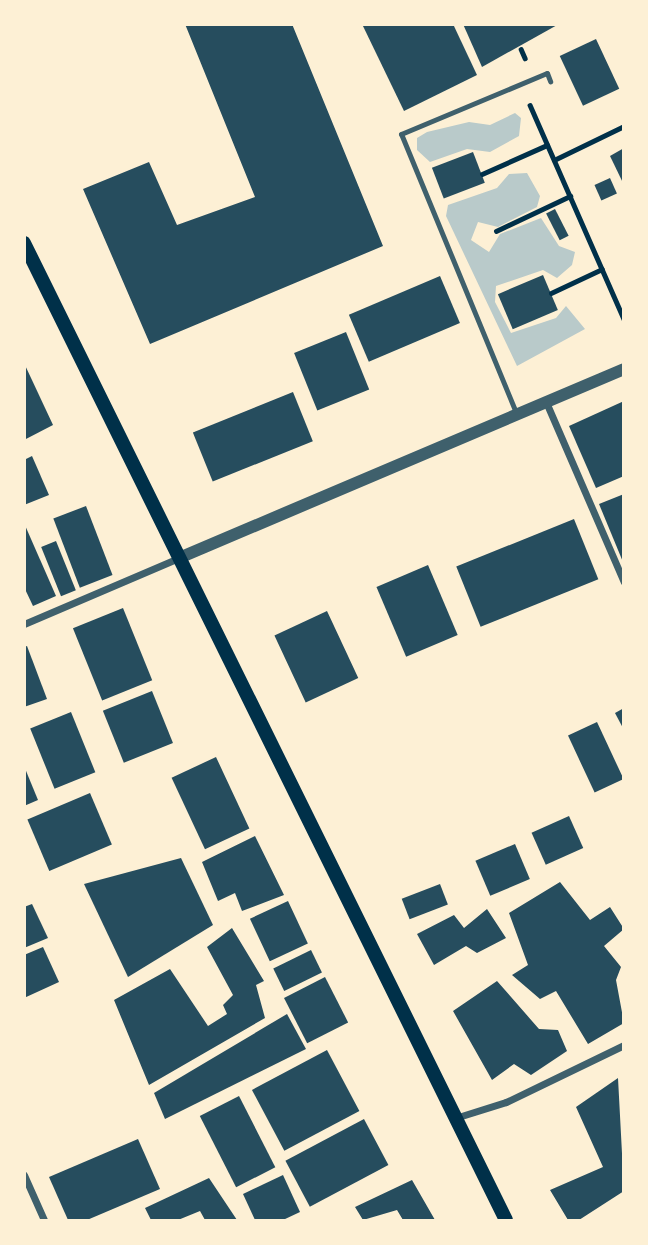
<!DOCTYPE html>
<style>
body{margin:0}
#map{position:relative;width:648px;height:1245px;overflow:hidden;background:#fdf0d5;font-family:"Roboto Serif",serif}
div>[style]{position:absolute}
.green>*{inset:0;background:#b9caca}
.building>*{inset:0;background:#264d5e;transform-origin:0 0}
.path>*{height:4.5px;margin:-2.25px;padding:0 2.25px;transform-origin:2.25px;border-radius:2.25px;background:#003049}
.service>*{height:5px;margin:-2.5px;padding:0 2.5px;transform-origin:2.5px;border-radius:2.5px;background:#3f606c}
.minor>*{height:7px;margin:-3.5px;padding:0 3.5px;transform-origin:3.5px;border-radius:3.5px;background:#3f606c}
.tertiary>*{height:12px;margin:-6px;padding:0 6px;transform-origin:6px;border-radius:6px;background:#3f606c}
.secondary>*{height:14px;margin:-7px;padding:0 7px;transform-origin:7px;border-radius:7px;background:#003049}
span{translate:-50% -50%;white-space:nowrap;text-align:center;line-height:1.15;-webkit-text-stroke:5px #fdf0d5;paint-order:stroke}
.frame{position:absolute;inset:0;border:26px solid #fdf0d5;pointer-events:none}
</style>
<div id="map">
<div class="green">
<i style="clip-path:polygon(515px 113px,521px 118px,519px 136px,490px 152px,467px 149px,430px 162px,417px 150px,417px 138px,427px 132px,469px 122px,490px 125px)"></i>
<i style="clip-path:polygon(527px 173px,540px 196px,537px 207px,498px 227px,478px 222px,471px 240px,489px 252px,500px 234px,541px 218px,559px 246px,575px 252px,572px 265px,557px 278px,543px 270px,496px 286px,495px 302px,511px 333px,556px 318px,566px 306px,585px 329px,517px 366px,446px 216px,448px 205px,497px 188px,509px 174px)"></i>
</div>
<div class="building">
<i style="clip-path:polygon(185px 24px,292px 24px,383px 246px,150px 344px,83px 189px,149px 162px,177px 225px,255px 197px)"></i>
<i style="clip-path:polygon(362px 24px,453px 24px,477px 75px,404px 111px)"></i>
<i style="clip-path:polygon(463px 24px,559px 24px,482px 67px)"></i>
<i style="left:596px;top:39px;width:55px;height:40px;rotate:65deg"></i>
<i style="clip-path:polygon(624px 148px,624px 185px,610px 156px)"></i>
<i style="left:473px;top:152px;width:33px;height:44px;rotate:69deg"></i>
<i style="left:610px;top:178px;width:17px;height:17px;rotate:66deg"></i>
<i style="left:555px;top:209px;width:30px;height:10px;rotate:63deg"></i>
<i style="left:543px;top:275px;width:38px;height:49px;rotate:67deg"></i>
<i style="left:440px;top:276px;width:51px;height:99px;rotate:67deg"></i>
<i style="left:346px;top:332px;width:62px;height:56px;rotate:68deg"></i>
<i style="clip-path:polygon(24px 363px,53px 425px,24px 440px)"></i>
<i style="left:293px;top:392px;width:53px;height:108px;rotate:68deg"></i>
<i style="clip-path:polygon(624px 401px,624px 476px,596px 488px,569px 426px)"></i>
<i style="clip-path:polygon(32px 456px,49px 495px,24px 505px,24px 460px)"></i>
<i style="clip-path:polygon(624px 494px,624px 562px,623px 562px,599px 504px)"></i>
<i style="left:86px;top:506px;width:74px;height:35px;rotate:69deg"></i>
<i style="left:574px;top:519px;width:65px;height:127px;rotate:68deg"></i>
<i style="clip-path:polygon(24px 523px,56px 596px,33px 606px,24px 587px)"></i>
<i style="left:56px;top:541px;width:53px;height:16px;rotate:68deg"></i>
<i style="left:428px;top:565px;width:76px;height:56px;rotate:67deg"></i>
<i style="left:123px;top:608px;width:78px;height:54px;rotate:68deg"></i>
<i style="left:327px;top:611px;width:74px;height:58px;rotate:65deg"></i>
<i style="clip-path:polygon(27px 646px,47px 699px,24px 707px,24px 647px)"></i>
<i style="left:152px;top:691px;width:56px;height:53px;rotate:68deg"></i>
<i style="clip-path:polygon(624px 708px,624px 730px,615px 713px)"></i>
<i style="left:71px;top:712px;width:65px;height:44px;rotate:68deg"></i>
<i style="left:597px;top:722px;width:63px;height:32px;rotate:65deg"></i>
<i style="left:216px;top:757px;width:79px;height:49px;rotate:65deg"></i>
<i style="clip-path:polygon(24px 766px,38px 800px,24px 806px)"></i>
<i style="left:90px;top:793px;width:56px;height:68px;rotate:67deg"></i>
<i style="left:569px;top:816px;width:35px;height:41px;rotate:66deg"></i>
<i style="clip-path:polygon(255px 836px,284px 895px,242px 911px,235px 893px,218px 901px,202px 862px)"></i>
<i style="left:515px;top:844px;width:38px;height:43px;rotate:67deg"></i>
<i style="clip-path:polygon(181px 858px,213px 925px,128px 977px,84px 884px)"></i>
<i style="clip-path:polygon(560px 882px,590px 920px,610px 907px,624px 929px,604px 946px,621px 967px,616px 980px,624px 1023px,588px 1044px,556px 991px,540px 999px,512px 975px,528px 965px,509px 913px)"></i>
<i style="left:440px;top:884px;width:22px;height:41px;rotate:69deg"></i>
<i style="left:288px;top:901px;width:47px;height:42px;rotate:65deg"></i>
<i style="clip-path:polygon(32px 904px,48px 938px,24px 948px,24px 907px)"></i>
<i style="clip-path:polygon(487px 909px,506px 938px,477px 953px,466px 946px,434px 965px,417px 934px,454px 915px,464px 928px)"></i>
<i style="clip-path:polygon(232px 928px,264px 981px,256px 985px,265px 1018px,149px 1085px,114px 1000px,170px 969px,208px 1026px,227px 1014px,223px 1005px,233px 995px,207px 947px)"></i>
<i style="clip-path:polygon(43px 947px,59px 982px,24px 998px,24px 955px)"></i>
<i style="left:311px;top:950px;width:25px;height:42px;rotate:64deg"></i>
<i style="left:325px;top:977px;width:51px;height:46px;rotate:63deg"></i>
<i style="clip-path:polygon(497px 981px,539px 1029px,558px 1030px,567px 1051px,531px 1075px,514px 1064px,492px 1080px,453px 1011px)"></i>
<i style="clip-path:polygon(287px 1014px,306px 1049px,165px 1119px,154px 1093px)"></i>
<i style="left:327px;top:1050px;width:69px;height:85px;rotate:62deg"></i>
<i style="clip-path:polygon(618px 1078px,624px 1191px,579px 1220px,568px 1220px,550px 1190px,603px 1167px,576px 1107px)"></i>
<i style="left:239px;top:1096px;width:80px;height:44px;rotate:63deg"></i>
<i style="left:364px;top:1119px;width:52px;height:89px;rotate:62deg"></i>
<i style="clip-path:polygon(138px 1139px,160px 1189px,87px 1220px,68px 1220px,49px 1177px)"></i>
<i style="clip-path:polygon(283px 1175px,300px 1212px,283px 1220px,255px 1220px,243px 1194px)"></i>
<i style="clip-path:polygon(209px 1178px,237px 1220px,205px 1220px,200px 1211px,178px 1220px,151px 1220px,145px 1208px)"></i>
<i style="clip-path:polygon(412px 1180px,435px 1220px,403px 1220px,397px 1210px,363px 1220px,355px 1207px)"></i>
</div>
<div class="path">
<i style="left:521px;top:49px;width:10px;rotate:66deg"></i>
<i style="left:530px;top:105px;width:234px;rotate:66.3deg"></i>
<i style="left:554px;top:160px;width:78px;rotate:-25.9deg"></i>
<i style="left:482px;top:174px;width:71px;rotate:-24deg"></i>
<i style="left:496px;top:231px;width:82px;rotate:-25.3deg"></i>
<i style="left:551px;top:293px;width:56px;rotate:-25.2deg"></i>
</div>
<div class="service">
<i style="left:517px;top:415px;width:304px;rotate:-112.4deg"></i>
<i style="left:401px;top:134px;width:158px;rotate:-22.7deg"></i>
<i style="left:547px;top:73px;width:9px;rotate:69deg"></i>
</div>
<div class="minor">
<i style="left:546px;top:402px;width:196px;rotate:66.6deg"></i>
<i style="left:24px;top:624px;width:168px;rotate:-23.1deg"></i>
<i style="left:455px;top:1118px;width:53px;rotate:-17.4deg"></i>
<i style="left:506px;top:1102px;width:131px;rotate:-25.8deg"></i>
<i style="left:24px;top:1175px;width:49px;rotate:66deg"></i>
</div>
<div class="tertiary">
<i style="left:179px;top:558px;width:483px;rotate:-23deg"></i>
</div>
<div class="secondary">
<i style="left:24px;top:243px;width:1089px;rotate:63.74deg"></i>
</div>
<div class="frame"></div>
</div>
